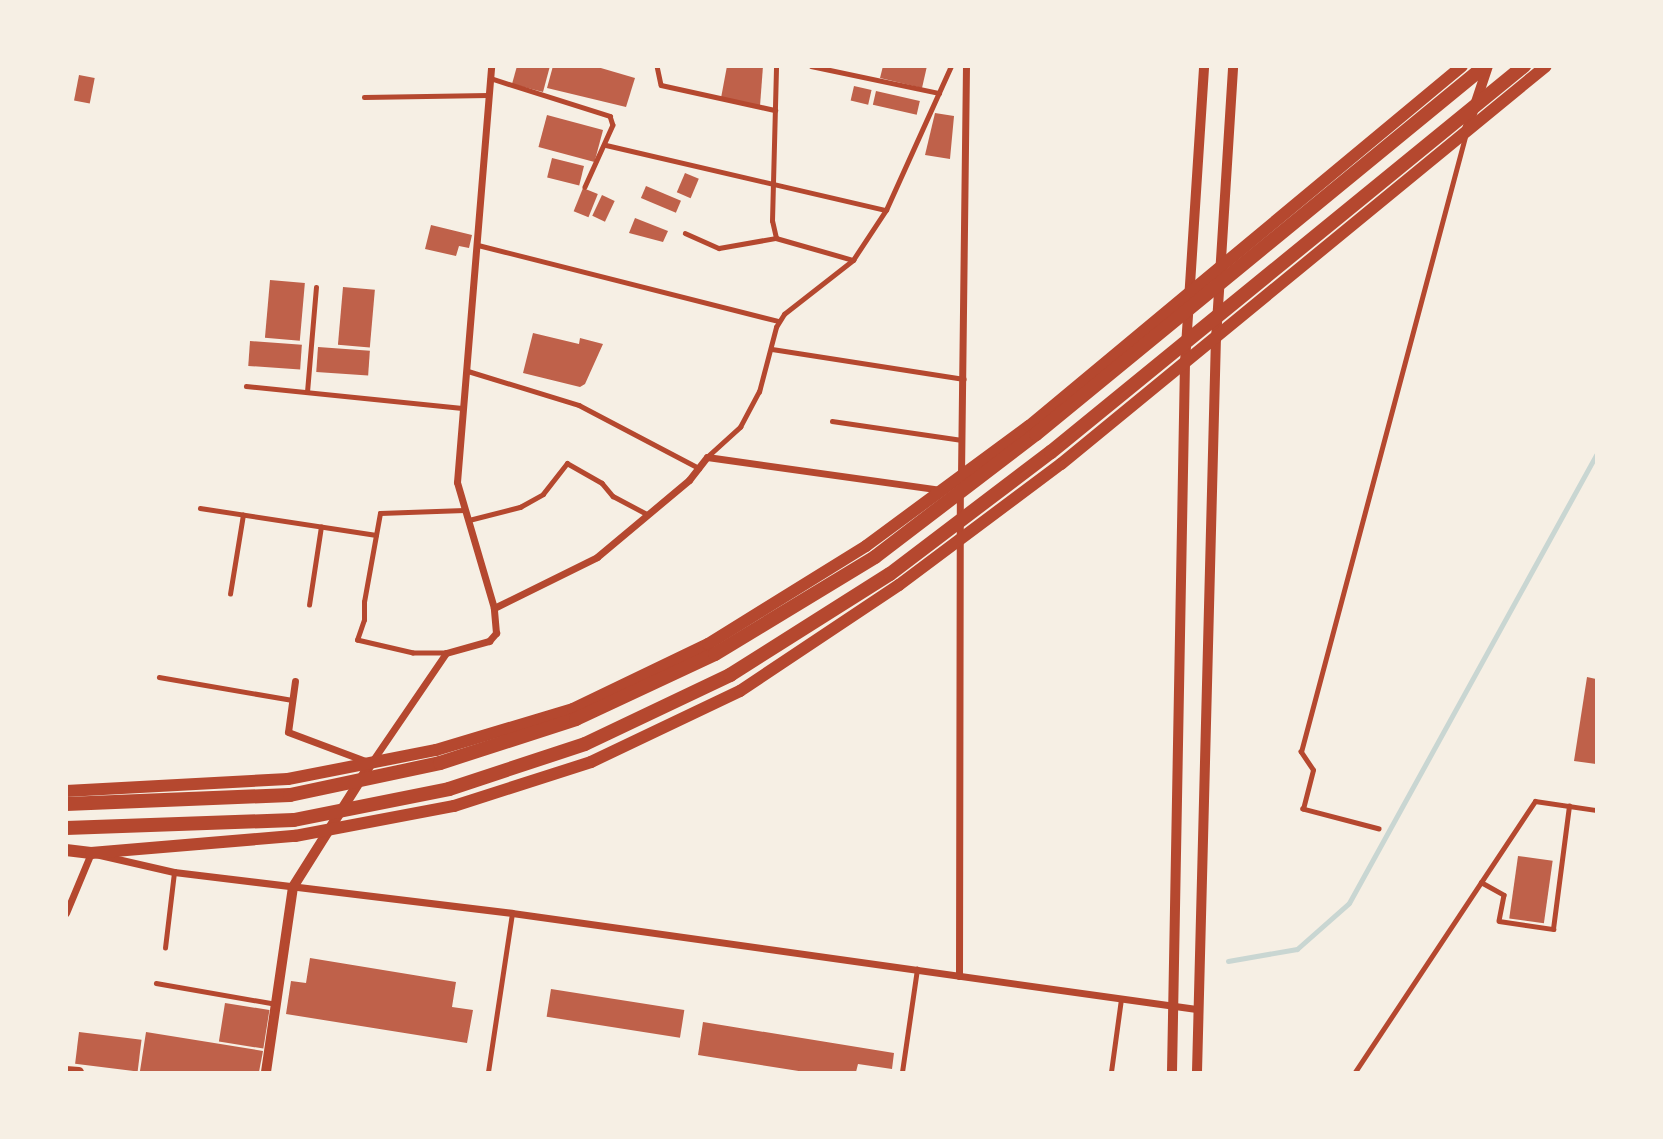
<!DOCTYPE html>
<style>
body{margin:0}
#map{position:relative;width:1663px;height:1139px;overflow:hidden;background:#f6efe4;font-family:Cabin,sans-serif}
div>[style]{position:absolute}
.stream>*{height:5px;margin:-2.5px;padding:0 2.5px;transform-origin:2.5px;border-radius:2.5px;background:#c9d6d2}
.building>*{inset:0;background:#bf614a;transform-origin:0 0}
.service>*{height:4.5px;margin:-2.25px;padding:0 2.25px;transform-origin:2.25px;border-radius:2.25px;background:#b5482f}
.minor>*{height:7px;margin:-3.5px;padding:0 3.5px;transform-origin:3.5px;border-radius:3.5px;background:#b5482f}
.tertiary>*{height:10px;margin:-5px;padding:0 5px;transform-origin:5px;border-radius:5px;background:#b5482f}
.secondary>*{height:12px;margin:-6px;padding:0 6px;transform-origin:6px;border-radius:6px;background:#b5482f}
.trunk>*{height:14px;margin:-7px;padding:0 7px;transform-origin:7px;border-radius:7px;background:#b5482f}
span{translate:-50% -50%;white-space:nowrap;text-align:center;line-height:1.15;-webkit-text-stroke:7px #f6efe4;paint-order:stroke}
.frame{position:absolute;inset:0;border:68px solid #f6efe4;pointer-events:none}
</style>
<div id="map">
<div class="stream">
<i style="left:1228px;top:961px;width:70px;rotate:-9.9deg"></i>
<i style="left:1297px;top:949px;width:69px;rotate:-41.5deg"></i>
<i style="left:1349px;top:903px;width:512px;rotate:-61.13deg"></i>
</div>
<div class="building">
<i style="clip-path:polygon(517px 66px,550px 66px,543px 92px,512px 84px)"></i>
<i style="clip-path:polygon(553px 66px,594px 66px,635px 78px,626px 107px,547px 88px)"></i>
<i style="clip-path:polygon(727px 66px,763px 66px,760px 106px,721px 98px)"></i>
<i style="clip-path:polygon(883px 66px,927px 66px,922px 88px,880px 78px)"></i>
<i style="left:79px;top:75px;width:16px;height:26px;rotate:11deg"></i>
<i style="left:854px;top:86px;width:18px;height:15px;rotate:13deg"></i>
<i style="left:876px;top:91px;width:45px;height:14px;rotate:13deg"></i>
<i style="clip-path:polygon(935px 113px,954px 116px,950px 159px,925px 155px)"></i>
<i style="left:547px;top:115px;width:58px;height:33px;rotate:15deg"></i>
<i style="left:552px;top:158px;width:33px;height:20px;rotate:14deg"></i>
<i style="left:685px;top:173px;width:15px;height:21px;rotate:23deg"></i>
<i style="left:646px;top:186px;width:38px;height:13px;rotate:23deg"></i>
<i style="left:583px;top:188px;width:16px;height:25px;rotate:22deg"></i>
<i style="left:602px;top:195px;width:14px;height:23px;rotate:25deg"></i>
<i style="clip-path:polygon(635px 218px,668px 231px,663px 242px,629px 233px)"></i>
<i style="clip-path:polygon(431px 225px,472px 235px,469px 248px,459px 246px,456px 256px,425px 249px)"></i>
<i style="left:270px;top:280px;width:35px;height:58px;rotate:5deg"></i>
<i style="left:343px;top:287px;width:32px;height:58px;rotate:5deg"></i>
<i style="clip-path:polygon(533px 333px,579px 344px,580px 338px,603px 344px,585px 384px,580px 387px,523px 373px)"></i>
<i style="left:250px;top:341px;width:52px;height:25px;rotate:4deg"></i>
<i style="left:318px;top:347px;width:52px;height:25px;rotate:4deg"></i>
<i style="clip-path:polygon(1587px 677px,1596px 679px,1596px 764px,1574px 761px)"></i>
<i style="left:1518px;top:856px;width:35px;height:63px;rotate:8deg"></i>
<i style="clip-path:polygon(310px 958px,456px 982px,452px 1007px,473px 1010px,467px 1043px,286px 1014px,291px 981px,306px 983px)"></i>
<i style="left:551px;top:989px;width:135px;height:28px;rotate:9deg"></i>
<i style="left:225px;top:1003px;width:45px;height:39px;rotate:9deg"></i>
<i style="clip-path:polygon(703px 1022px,894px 1053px,892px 1069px,858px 1064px,856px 1072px,805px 1072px,698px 1055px)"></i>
<i style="left:79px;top:1032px;width:63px;height:32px;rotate:7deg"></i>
<i style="clip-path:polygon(146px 1032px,263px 1051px,259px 1072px,140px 1071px)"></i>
</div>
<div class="service">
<i style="left:657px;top:66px;width:19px;rotate:78deg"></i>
<i style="left:661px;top:85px;width:117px;rotate:12.4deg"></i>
<i style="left:811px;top:66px;width:131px;rotate:11.9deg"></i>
<i style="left:490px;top:78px;width:126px;rotate:17.6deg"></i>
<i style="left:610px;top:116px;width:9px;rotate:72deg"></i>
<i style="left:613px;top:125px;width:68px;rotate:114.3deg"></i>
<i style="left:364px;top:97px;width:124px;rotate:-0.9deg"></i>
<i style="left:606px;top:145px;width:287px;rotate:13.1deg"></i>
<i style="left:685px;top:233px;width:37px;rotate:24deg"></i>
<i style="left:719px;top:248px;width:58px;rotate:-10deg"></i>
<i style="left:776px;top:238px;width:17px;rotate:-103deg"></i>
<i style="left:772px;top:221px;width:155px;rotate:-88.5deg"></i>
<i style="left:776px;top:238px;width:80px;rotate:15.9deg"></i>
<i style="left:478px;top:245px;width:310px;rotate:14.2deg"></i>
<i style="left:772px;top:349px;width:194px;rotate:8.9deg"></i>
<i style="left:468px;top:371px;width:116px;rotate:17deg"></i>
<i style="left:579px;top:405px;width:136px;rotate:27.7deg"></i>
<i style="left:246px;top:386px;width:217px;rotate:5.8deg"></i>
<i style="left:307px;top:392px;width:105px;rotate:-85.1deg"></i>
<i style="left:832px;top:421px;width:131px;rotate:8.3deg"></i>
<i style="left:707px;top:457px;width:45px;rotate:-42.3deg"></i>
<i style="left:740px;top:427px;width:40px;rotate:-62deg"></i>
<i style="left:759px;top:392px;width:67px;rotate:-75.3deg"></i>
<i style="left:776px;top:327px;width:15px;rotate:-58deg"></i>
<i style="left:784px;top:314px;width:88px;rotate:-38deg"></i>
<i style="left:853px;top:260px;width:60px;rotate:-56.6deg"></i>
<i style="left:886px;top:210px;width:158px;rotate:-65.7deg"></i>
<i style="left:200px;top:508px;width:178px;rotate:8.7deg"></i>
<i style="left:469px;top:520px;width:53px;rotate:-14.3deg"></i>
<i style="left:520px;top:507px;width:26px;rotate:-29deg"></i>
<i style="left:543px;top:494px;width:39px;rotate:-52deg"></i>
<i style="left:567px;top:463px;width:40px;rotate:29.7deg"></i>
<i style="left:602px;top:483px;width:17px;rotate:50deg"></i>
<i style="left:613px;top:496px;width:38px;rotate:28deg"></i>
<i style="left:230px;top:594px;width:80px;rotate:-80.7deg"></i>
<i style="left:309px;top:605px;width:79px;rotate:-81.3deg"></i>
<i style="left:446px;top:653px;width:33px;rotate:180deg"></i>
<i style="left:413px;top:653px;width:57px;rotate:-166.9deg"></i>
<i style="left:357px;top:640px;width:21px;rotate:-71deg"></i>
<i style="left:364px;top:620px;width:18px;rotate:-90deg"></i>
<i style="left:364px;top:602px;width:90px;rotate:-79.8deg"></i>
<i style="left:380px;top:513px;width:84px;rotate:-2deg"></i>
<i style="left:159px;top:677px;width:135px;rotate:9.8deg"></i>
<i style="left:1379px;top:829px;width:79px;rotate:-165.3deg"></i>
<i style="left:1303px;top:809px;width:40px;rotate:-75.6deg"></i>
<i style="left:1313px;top:770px;width:22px;rotate:-124deg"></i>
<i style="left:1301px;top:752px;width:636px;rotate:-75.07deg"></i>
<i style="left:1481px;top:882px;width:26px;rotate:29deg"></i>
<i style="left:1504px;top:895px;width:26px;rotate:101deg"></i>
<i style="left:1499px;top:921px;width:55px;rotate:8.4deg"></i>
<i style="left:1553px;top:929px;width:124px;rotate:-82.6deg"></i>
<i style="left:165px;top:948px;width:77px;rotate:-83.2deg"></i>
<i style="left:156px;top:983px;width:122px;rotate:9.9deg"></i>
<i style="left:488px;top:1072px;width:161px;rotate:-81.4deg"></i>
<i style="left:902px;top:1072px;width:104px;rotate:-81.7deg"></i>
<i style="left:1111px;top:1072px;width:74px;rotate:-82.2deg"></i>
<i style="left:1355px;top:1072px;width:325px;rotate:-56.4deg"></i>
<i style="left:1535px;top:801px;width:62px;rotate:8.4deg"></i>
</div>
<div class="minor">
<i style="left:961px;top:475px;width:409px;rotate:-89.3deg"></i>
<i style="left:494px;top:608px;width:115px;rotate:-26.3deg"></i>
<i style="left:597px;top:557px;width:120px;rotate:-39.9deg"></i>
<i style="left:689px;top:480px;width:29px;rotate:-52deg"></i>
<i style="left:707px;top:457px;width:236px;rotate:8deg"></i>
<i style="left:295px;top:681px;width:51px;rotate:97.8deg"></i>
<i style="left:288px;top:732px;width:89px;rotate:20.5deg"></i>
<i style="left:371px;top:763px;width:133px;rotate:-55.7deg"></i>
<i style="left:446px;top:653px;width:45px;rotate:-15.6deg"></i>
<i style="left:489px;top:641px;width:11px;rotate:-49deg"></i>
<i style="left:496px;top:633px;width:25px;rotate:-95deg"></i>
<i style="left:494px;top:608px;width:131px;rotate:-106.4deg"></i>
<i style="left:457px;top:482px;width:417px;rotate:-85.3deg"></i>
<i style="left:66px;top:913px;width:65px;rotate:-67.4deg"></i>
<i style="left:91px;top:853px;width:85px;rotate:12.9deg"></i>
<i style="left:174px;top:872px;width:340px;rotate:6.9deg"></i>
<i style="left:512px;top:913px;width:691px;rotate:7.99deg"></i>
<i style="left:959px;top:976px;width:482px;rotate:-89.9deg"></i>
</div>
<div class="tertiary">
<i style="left:1467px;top:129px;width:66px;rotate:-71.6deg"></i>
<i style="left:66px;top:1071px;width:13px;rotate:4deg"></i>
<i style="left:266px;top:1072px;width:187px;rotate:-81.7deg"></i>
<i style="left:293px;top:887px;width:146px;rotate:-57.8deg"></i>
<i style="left:1172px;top:1072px;width:710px;rotate:-88.95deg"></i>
<i style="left:1185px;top:362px;width:297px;rotate:-86.3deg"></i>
<i style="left:1197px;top:1072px;width:733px;rotate:-88.52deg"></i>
<i style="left:1216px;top:339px;width:274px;rotate:-86.4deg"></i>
</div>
<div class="secondary">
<i style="left:66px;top:791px;width:222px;rotate:-3.1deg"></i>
<i style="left:288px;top:779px;width:151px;rotate:-11.1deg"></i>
<i style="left:436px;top:750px;width:143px;rotate:-16.7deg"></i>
<i style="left:573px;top:709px;width:150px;rotate:-25.7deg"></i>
<i style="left:708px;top:644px;width:186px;rotate:-31.8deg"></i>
<i style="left:866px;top:546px;width:202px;rotate:-36.4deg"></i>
<i style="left:1029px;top:426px;width:563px;rotate:-39.74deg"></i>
<i style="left:66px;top:850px;width:25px;rotate:7deg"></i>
<i style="left:91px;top:853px;width:205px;rotate:-4.8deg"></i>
<i style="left:295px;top:836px;width:162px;rotate:-10.7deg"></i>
<i style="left:454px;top:806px;width:144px;rotate:-17.8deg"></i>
<i style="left:591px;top:762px;width:165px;rotate:-25.5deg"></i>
<i style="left:740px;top:691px;width:191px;rotate:-33.7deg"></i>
<i style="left:899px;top:585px;width:202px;rotate:-36.8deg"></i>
<i style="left:1061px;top:464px;width:627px;rotate:-39.37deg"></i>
</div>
<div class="trunk">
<i style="left:66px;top:804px;width:224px;rotate:-2.3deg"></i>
<i style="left:290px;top:795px;width:153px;rotate:-12deg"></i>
<i style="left:440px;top:763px;width:143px;rotate:-17.9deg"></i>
<i style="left:576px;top:719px;width:153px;rotate:-25.1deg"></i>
<i style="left:715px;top:654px;width:187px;rotate:-31.2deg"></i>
<i style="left:875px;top:557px;width:203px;rotate:-37.4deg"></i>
<i style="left:1036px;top:434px;width:581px;rotate:-39.34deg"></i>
<i style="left:66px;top:828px;width:228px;rotate:-2deg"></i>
<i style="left:294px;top:820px;width:158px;rotate:-11.3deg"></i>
<i style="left:449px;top:789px;width:143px;rotate:-18.3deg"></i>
<i style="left:585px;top:744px;width:161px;rotate:-25.4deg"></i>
<i style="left:730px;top:675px;width:189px;rotate:-32.3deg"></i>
<i style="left:890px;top:574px;width:202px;rotate:-37.2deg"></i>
<i style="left:1051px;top:452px;width:611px;rotate:-39.22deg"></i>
</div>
<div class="frame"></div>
</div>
